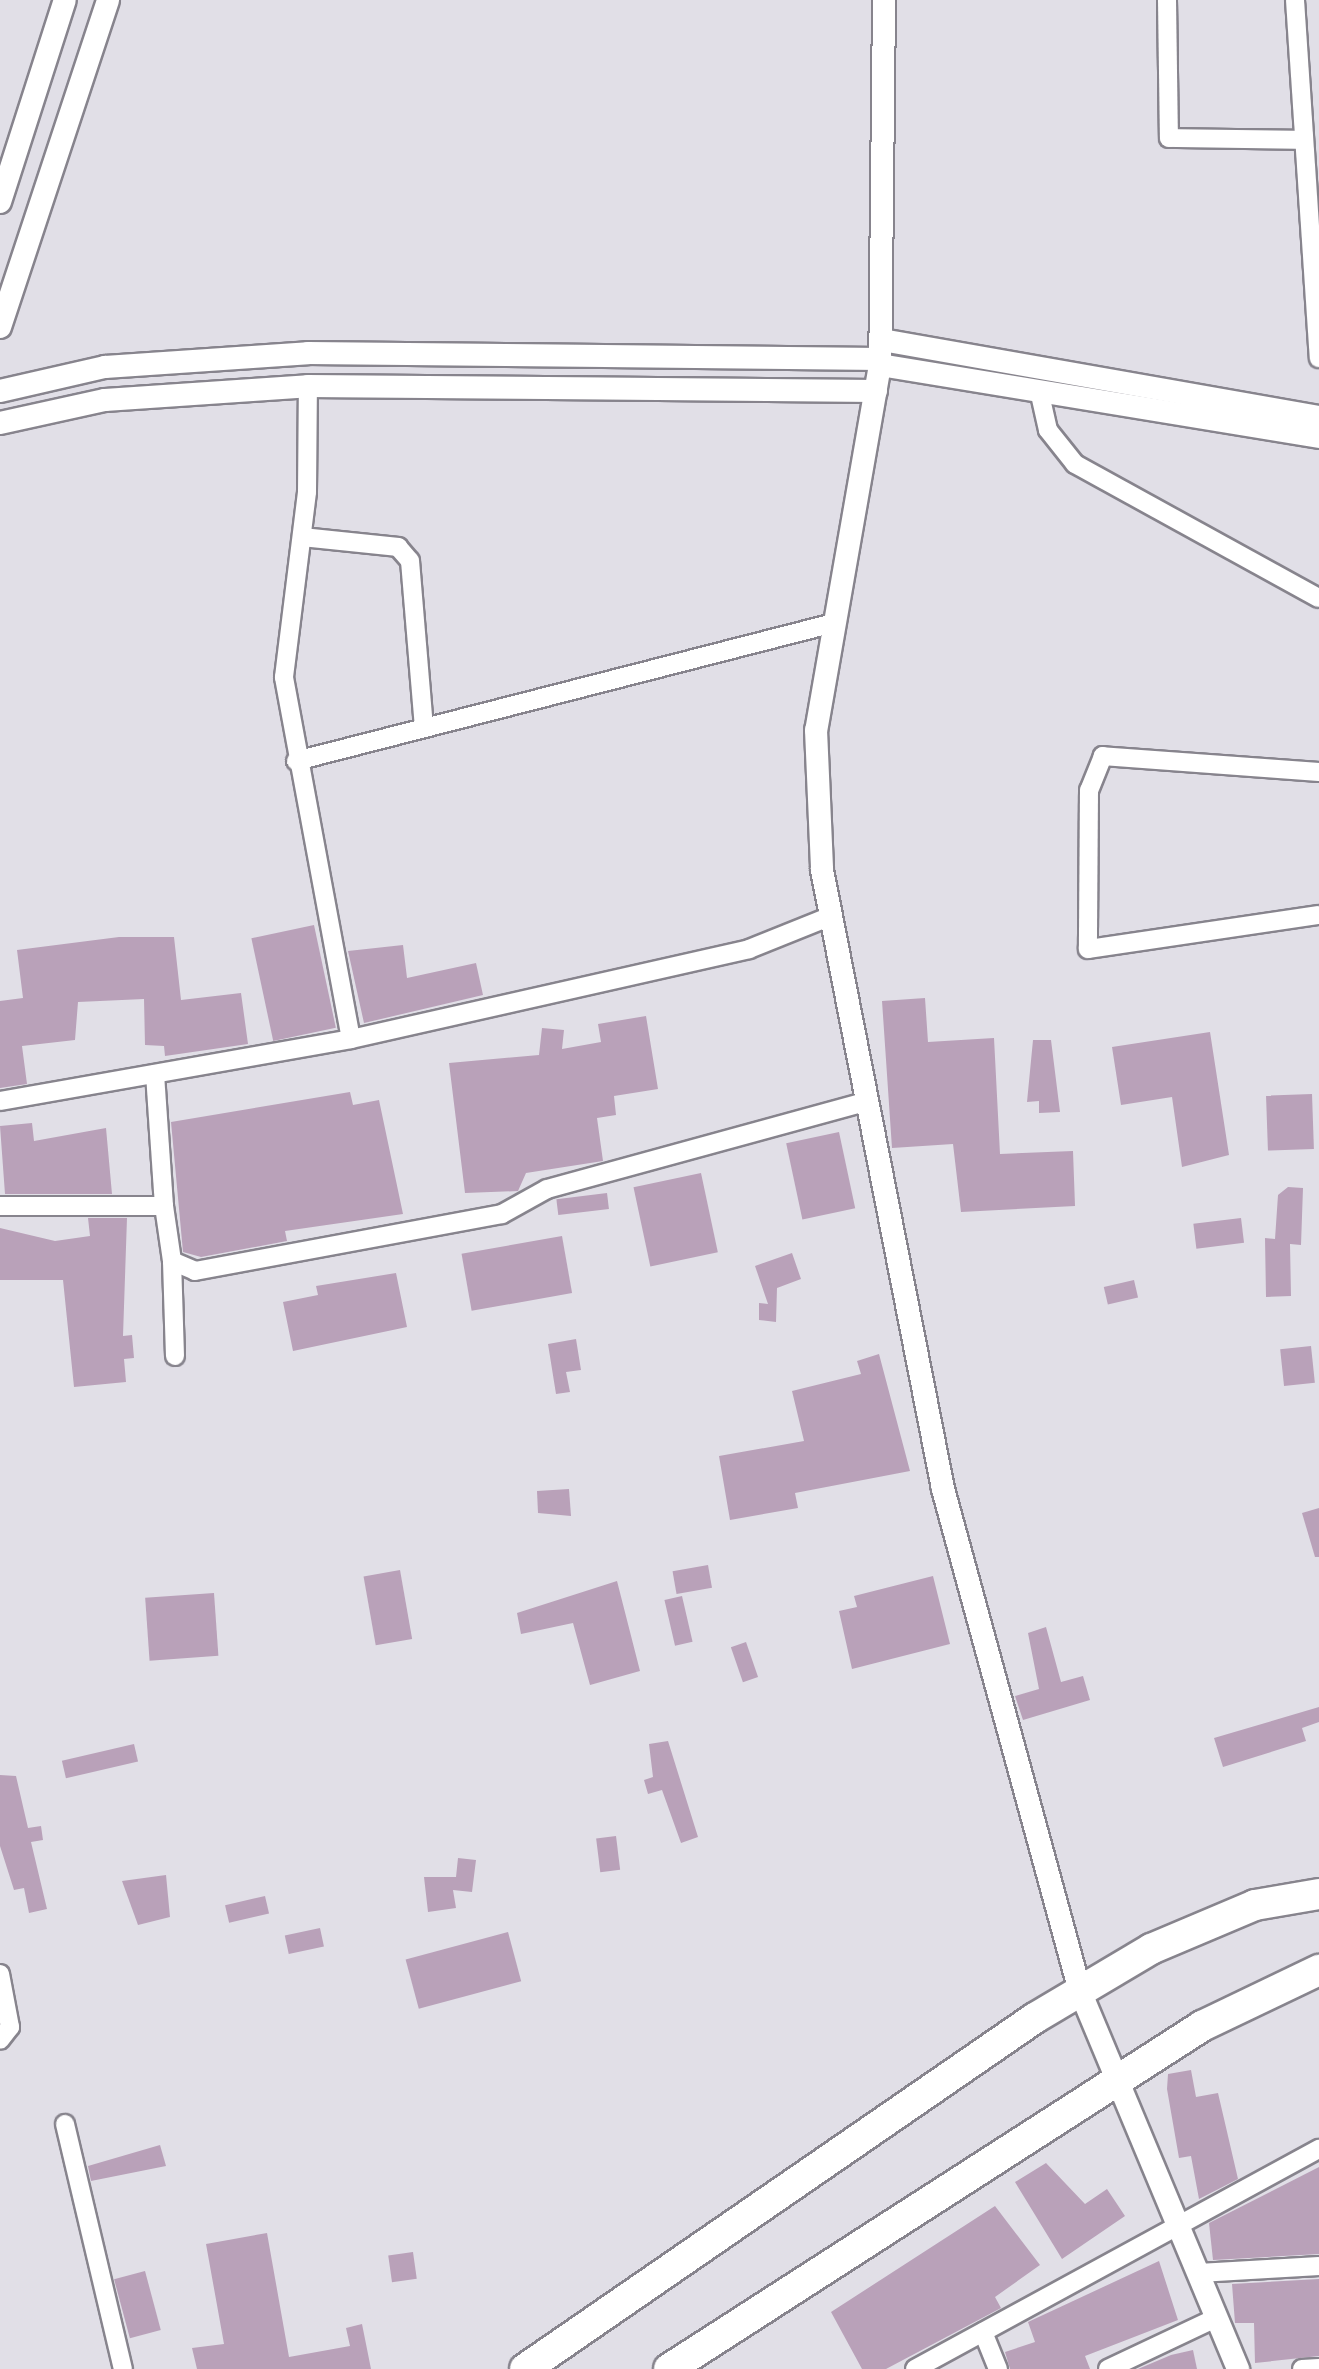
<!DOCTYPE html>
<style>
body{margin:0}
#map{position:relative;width:1319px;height:2369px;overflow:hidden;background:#e1dfe7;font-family:Arial,sans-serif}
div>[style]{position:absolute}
.building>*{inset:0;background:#b9a1b9;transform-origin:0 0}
.roads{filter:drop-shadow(2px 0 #87848d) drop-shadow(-2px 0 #87848d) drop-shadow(0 2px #87848d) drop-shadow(0 -2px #87848d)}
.minor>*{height:18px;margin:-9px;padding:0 9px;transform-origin:9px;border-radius:9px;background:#fff}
.tertiary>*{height:22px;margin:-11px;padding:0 11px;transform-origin:11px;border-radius:11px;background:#fff}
.primary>*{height:30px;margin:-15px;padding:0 15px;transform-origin:15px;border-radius:15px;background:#fff}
span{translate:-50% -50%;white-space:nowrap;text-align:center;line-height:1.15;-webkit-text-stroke:9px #e1dfe7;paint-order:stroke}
</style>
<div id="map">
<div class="building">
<i style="left:314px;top:925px;width:105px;height:64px;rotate:78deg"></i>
<i style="clip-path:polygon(119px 937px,174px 937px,181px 1000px,241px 993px,248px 1044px,165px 1056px,164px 1046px,145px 1045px,144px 999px,78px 1002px,75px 1040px,22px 1046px,27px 1084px,0 1088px,0 1001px,23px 998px,17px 950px)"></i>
<i style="clip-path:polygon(403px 945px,407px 978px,476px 963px,483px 995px,364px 1023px,348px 951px)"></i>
<i style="clip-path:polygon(925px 998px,928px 1042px,994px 1038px,1000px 1154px,1073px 1151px,1075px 1206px,961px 1212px,953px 1144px,892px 1148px,882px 1001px)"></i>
<i style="clip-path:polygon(646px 1016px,658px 1089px,614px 1096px,616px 1115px,597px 1118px,603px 1161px,526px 1173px,518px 1191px,465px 1193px,449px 1063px,539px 1055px,542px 1028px,564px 1030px,562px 1049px,601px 1042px,598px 1024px)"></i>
<i style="clip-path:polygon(1210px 1032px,1229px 1155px,1182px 1167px,1172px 1097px,1121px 1105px,1112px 1047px)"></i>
<i style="clip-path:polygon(1033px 1040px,1051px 1040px,1060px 1112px,1039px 1113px,1039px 1101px,1027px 1102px)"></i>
<i style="clip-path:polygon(350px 1092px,353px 1105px,379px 1100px,403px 1214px,285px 1231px,287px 1241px,201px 1257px,183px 1252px,171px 1122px)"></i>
<i style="left:1312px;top:1094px;width:55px;height:46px;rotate:88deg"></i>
<i style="clip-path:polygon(32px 1123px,34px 1141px,106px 1128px,112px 1194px,5px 1194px,0 1126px)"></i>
<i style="left:839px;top:1132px;width:78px;height:54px;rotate:78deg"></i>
<i style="left:701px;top:1173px;width:81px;height:69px;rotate:78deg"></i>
<i style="clip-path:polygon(1288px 1187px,1303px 1188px,1301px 1245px,1290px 1244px,1291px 1296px,1266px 1297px,1265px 1238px,1275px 1239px,1278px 1195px)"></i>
<i style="left:607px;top:1193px;width:16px;height:51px;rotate:83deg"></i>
<i style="clip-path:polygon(88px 1218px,127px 1218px,123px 1336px,132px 1335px,134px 1358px,124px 1359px,126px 1382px,74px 1387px,63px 1280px,0 1280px,0 1228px,55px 1241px,90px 1236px)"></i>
<i style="left:1241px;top:1218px;width:25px;height:48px;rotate:83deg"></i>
<i style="left:562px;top:1236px;width:58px;height:102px;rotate:80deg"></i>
<i style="clip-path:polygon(792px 1253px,801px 1279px,777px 1288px,776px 1322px,759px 1320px,759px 1303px,768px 1304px,755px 1266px)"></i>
<i style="clip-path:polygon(396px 1273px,407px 1327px,293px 1351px,283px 1302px,318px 1295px,316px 1286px)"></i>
<i style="left:1134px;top:1280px;width:18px;height:31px;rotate:77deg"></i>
<i style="clip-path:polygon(576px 1339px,581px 1370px,566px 1372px,570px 1392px,556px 1394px,548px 1344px)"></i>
<i style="left:1311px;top:1346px;width:37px;height:31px;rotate:84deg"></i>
<i style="clip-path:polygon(879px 1354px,910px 1471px,795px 1493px,798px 1508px,730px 1520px,719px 1456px,804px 1441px,792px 1391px,861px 1374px,857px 1361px)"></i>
<i style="clip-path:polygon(569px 1489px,571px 1516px,538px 1513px,537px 1491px)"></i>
<i style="clip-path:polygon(1319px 1508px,1319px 1557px,1315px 1557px,1302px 1513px)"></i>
<i style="left:708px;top:1565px;width:23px;height:36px;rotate:80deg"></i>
<i style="left:400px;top:1570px;width:70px;height:37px;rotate:80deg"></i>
<i style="clip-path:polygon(933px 1576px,950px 1644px,852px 1669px,839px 1611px,857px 1607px,854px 1596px)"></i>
<i style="clip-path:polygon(617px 1581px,640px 1671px,590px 1685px,573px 1623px,521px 1634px,517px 1613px)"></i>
<i style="left:214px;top:1593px;width:63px;height:69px;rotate:86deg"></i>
<i style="left:682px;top:1596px;width:47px;height:18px;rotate:77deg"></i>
<i style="clip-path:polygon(1046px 1627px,1061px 1682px,1083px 1676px,1090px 1700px,1023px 1720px,1015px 1696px,1039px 1689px,1028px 1633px)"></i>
<i style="left:746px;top:1642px;width:37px;height:16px;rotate:71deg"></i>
<i style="clip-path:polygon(1319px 1707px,1319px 1722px,1302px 1728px,1306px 1741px,1223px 1767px,1214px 1738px)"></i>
<i style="clip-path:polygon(668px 1741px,698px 1837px,681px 1843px,662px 1790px,648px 1794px,644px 1780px,653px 1777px,649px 1744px)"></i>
<i style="left:134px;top:1744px;width:18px;height:74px;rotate:77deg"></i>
<i style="clip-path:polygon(0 1775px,16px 1776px,28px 1828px,41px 1826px,43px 1840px,31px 1842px,47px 1909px,29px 1913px,24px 1888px,14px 1890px,0 1846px)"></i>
<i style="left:616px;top:1836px;width:34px;height:20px;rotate:83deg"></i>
<i style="clip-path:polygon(458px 1858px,476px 1860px,472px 1892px,453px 1890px,456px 1908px,428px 1912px,424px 1877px,456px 1877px)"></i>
<i style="clip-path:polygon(166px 1875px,170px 1917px,138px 1925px,122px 1881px)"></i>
<i style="left:265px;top:1896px;width:18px;height:41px;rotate:77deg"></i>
<i style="left:320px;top:1928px;width:19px;height:36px;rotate:78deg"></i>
<i style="left:508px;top:1932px;width:51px;height:106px;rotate:75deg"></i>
<i style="clip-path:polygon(1191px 2070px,1196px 2097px,1218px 2093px,1238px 2179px,1199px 2199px,1191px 2156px,1179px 2158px,1167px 2089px,1168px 2074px)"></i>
<i style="clip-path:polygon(160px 2145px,166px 2166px,91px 2181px,88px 2166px)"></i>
<i style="clip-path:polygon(1046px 2163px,1085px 2204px,1107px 2189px,1125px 2216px,1062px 2259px,1015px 2182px)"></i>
<i style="clip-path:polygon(1319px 2167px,1319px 2254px,1213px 2260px,1209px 2223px)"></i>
<i style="clip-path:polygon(995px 2206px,1040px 2265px,995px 2297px,1001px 2308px,886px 2369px,862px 2369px,831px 2312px)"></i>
<i style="clip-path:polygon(267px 2233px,289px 2357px,350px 2346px,346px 2328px,362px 2324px,371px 2369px,197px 2369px,192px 2348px,224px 2344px,206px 2244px)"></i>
<i style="left:413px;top:2252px;width:27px;height:25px;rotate:82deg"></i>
<i style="clip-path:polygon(1159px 2261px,1178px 2320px,1085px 2356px,1090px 2369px,1010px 2369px,1005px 2352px,1035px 2342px,1028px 2322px)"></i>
<i style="left:145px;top:2271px;width:61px;height:32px;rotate:75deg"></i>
<i style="clip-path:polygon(1319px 2279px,1319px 2356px,1255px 2363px,1254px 2323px,1235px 2323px,1232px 2284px)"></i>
<i style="clip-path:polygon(1193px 2350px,1197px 2369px,1138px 2369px,1171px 2355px)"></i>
</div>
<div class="roads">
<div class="minor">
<i style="left:1167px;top:0;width:138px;rotate:89.2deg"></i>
<i style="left:1169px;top:138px;width:135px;rotate:0.8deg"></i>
<i style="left:1295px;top:0;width:359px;rotate:86.2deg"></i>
<i style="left:1039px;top:390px;width:41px;rotate:77.3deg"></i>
<i style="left:1048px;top:430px;width:43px;rotate:51.5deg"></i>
<i style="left:1075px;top:464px;width:278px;rotate:28.8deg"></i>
<i style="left:302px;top:537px;width:97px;rotate:5.9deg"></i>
<i style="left:398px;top:547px;width:18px;rotate:49deg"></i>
<i style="left:410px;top:561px;width:167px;rotate:85.2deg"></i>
<i style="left:296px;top:761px;width:555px;rotate:-14.39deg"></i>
<i style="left:1319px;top:772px;width:217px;rotate:-175.8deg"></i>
<i style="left:1103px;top:756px;width:37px;rotate:112deg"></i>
<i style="left:1089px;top:790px;width:159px;rotate:90.4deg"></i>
<i style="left:1088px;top:949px;width:233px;rotate:-8.4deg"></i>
<i style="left:351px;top:1039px;width:408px;rotate:-12.7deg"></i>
<i style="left:749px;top:949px;width:88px;rotate:-21.9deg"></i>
<i style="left:155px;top:1074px;width:132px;rotate:86.1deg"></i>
<i style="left:0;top:1101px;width:356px;rotate:-10deg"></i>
<i style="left:351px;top:1039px;width:368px;rotate:-100.5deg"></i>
<i style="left:284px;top:677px;width:186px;rotate:-82.9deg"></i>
<i style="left:307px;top:492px;width:106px;rotate:-89.5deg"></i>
<i style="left:0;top:1206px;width:164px"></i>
<i style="left:164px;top:1206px;width:56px;rotate:81.7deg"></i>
<i style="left:172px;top:1261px;width:25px;rotate:23deg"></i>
<i style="left:195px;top:1271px;width:312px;rotate:-10.5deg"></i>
<i style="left:502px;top:1214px;width:51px;rotate:-29.1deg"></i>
<i style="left:547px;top:1189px;width:331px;rotate:-15.3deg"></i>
<i style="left:172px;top:1261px;width:95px;rotate:88.2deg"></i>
<i style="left:0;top:1974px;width:54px;rotate:79.3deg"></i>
<i style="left:10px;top:2027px;width:16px;rotate:128deg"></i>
<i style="left:65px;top:2124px;width:252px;rotate:76.7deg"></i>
<i style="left:1199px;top:2273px;width:120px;rotate:-3.3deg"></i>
<i style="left:983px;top:2332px;width:40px;rotate:68deg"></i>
<i style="left:915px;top:2369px;width:460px;rotate:-28.6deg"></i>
<i style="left:1108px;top:2369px;width:119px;rotate:-25.3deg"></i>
<i style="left:1302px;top:2369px;width:17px;rotate:-3deg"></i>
</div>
<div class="tertiary">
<i style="left:884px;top:0;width:365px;rotate:90.6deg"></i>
<i style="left:880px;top:365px;width:371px;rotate:99.9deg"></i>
<i style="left:816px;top:730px;width:140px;rotate:87.5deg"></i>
<i style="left:822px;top:870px;width:631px;rotate:78.94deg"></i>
<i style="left:943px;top:1489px;width:520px;rotate:74.74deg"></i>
<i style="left:1080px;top:1991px;width:410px;rotate:67.3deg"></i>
<i style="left:0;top:202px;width:212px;rotate:-72.2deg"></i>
<i style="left:0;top:327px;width:344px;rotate:-71.7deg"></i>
<i style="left:882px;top:340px;width:444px;rotate:10deg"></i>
<i style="left:880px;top:365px;width:445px;rotate:9.3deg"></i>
<i style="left:0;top:391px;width:108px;rotate:-12.9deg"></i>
<i style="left:105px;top:367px;width:203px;rotate:-3.9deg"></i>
<i style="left:308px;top:353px;width:572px;rotate:0.6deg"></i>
<i style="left:0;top:423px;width:107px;rotate:-12.4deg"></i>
<i style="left:105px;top:400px;width:203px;rotate:-3.9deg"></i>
<i style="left:308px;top:386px;width:568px;rotate:0.5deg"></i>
</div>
<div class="primary">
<i style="left:525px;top:2369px;width:619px;rotate:-34.54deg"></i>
<i style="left:1035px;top:2018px;width:135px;rotate:-30.7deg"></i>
<i style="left:1151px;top:1949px;width:113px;rotate:-22.9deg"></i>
<i style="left:1255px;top:1905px;width:65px;rotate:-9.8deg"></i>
<i style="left:669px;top:2369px;width:634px;rotate:-32.76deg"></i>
<i style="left:1202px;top:2026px;width:130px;rotate:-25.6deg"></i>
</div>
</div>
</div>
